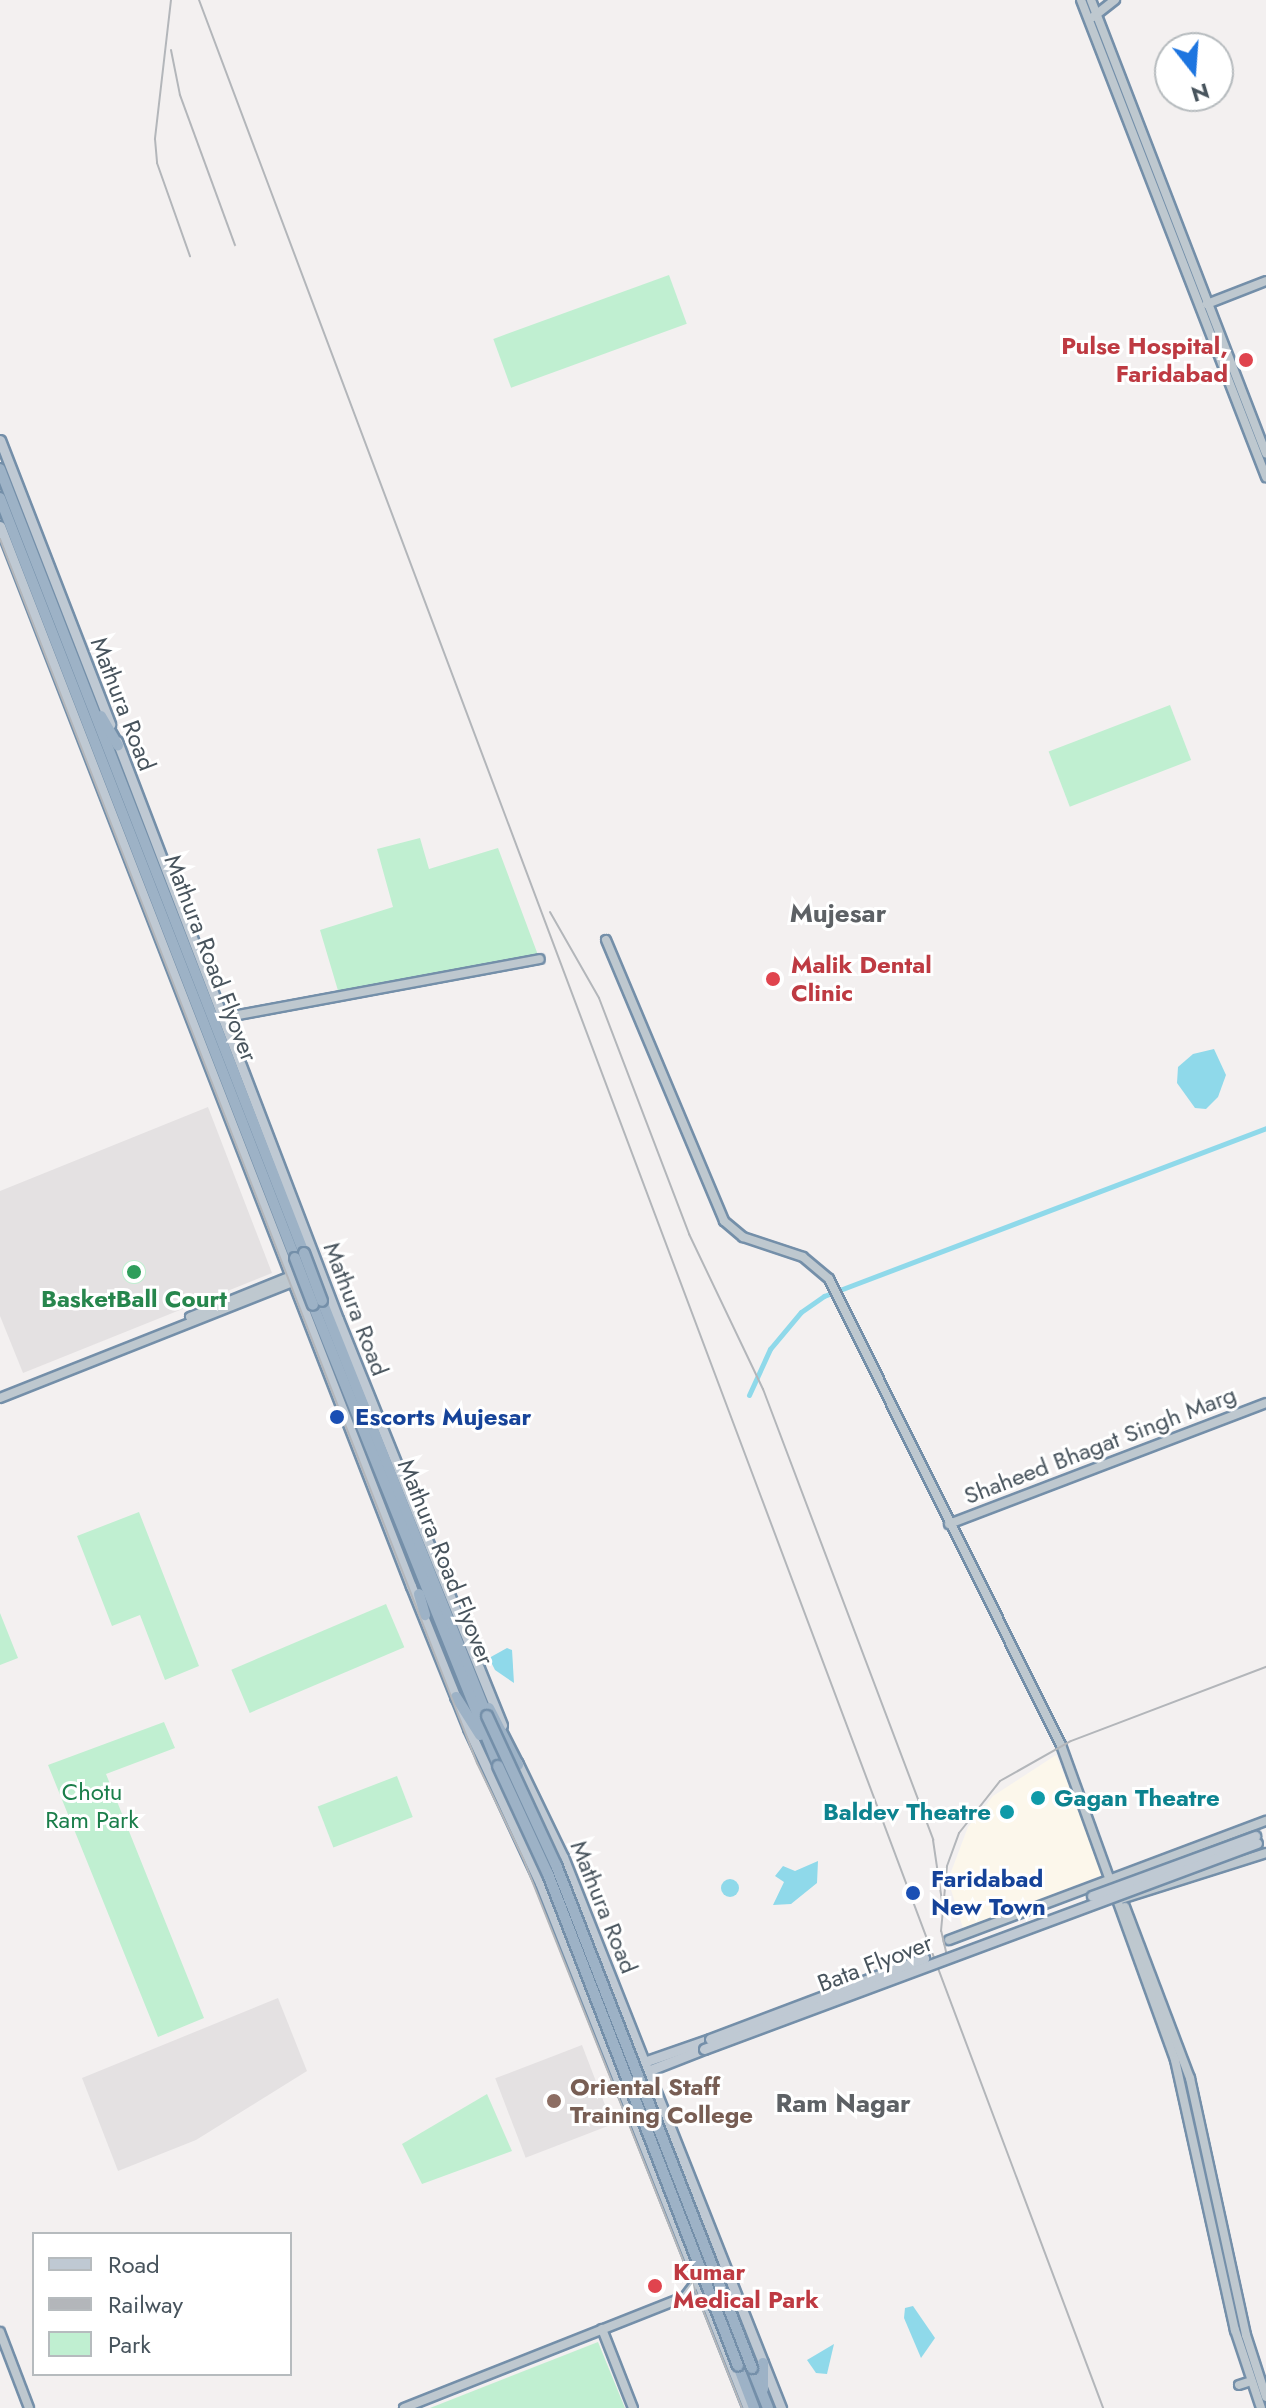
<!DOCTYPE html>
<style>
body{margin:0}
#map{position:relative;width:1266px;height:2408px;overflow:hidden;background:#f3f0f0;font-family:Jost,sans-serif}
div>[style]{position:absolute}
.commercial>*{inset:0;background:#fcf7eb}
.education>*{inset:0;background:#e4e1e2;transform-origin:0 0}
.green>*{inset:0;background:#c0efd1;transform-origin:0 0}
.round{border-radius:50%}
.water>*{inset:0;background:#8fd9ea}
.canal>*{height:5px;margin:-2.5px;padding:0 2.5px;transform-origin:2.5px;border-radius:2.5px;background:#8fd9ea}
.roads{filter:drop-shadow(2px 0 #748fa9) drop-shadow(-2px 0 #748fa9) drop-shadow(0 2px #748fa9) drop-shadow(0 -2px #748fa9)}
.tertiary>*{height:8px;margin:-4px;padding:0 4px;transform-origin:4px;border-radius:4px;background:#bec8cf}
.secondary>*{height:9px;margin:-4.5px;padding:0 4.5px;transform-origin:4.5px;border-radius:4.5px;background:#bfc9d3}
.trunk>*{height:10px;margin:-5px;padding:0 5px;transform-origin:5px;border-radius:5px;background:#9db2c6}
.rail>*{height:2px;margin:-1px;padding:0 1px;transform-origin:1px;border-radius:1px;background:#b3b6ba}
.bridges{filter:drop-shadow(2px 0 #748fa9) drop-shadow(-2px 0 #748fa9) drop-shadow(0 2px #748fa9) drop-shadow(0 -2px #748fa9)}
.secondary-bridge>*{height:9px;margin:-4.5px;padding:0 4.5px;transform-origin:4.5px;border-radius:4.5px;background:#bfc9d3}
.trunk-bridge>*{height:10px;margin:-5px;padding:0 5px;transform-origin:5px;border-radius:5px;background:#9db2c6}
.dots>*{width:22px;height:22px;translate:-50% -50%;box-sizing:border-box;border:4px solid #fff;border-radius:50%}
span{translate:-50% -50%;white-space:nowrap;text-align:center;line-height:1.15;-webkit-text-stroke:6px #fff;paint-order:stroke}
.health-label{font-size:24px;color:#be3a42;font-weight:700}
.right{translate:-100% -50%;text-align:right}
.left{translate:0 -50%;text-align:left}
.street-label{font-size:24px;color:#48545d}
.leisure-label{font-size:24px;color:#27864d;font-weight:700}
.transit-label{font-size:24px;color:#164399;font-weight:700}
.park-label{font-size:24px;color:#1a7e4a}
.culture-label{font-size:24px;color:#0d838f;font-weight:700}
.education-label{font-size:24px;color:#785e54;font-weight:700}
.neighbourhood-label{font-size:26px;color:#5d6165;font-weight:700}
.legend{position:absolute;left:32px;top:2232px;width:260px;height:144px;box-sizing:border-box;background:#fff;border:2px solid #b6bbbe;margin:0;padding:10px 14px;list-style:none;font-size:24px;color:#48545d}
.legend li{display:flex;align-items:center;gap:16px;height:40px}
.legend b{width:40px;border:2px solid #b6bbbe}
.north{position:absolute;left:1154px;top:32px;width:80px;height:80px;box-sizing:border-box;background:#fff;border:2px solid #b6bbbe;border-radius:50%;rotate:163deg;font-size:22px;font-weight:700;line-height:32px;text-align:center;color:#48545d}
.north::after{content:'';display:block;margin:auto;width:28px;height:36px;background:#1d75e0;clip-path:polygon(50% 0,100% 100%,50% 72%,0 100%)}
</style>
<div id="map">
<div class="commercial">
<i style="clip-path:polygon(1056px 1755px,1105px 1874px,963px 1928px,948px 1880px,968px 1827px,993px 1796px)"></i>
</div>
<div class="education">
<i style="clip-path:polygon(208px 1107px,272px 1273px,23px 1373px,0 1316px,0 1191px)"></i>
<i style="clip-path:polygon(278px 1998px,307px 2071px,196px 2140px,118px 2171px,82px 2078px)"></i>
<i style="left:582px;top:2045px;width:85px;height:93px;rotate:69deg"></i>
</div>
<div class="green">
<i style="left:669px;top:275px;width:52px;height:187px;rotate:70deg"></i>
<i style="left:1170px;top:705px;width:59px;height:130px;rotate:69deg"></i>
<i style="clip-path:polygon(420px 838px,429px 869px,498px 848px,538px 955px,339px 994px,320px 930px,393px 907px,377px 849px)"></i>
<i class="round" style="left:122px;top:1260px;width:24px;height:24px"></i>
<i style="clip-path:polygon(139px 1512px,199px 1666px,165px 1680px,140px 1615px,112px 1626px,77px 1536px)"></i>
<i style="left:386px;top:1604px;width:47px;height:168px;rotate:67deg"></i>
<i style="clip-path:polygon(0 1613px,18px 1658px,0 1665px)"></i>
<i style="clip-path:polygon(164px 1722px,175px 1748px,106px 1774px,204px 2018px,158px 2037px,48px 1765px)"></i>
<i style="left:397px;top:1776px;width:44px;height:85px;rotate:69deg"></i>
<i style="clip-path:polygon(487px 2094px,512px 2151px,422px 2184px,402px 2144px)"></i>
<i style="clip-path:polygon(598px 2342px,625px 2408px,430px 2408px)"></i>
</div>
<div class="water">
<i style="clip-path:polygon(1214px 1049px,1226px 1075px,1218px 1097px,1206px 1109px,1195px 1108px,1177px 1083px,1178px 1067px,1193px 1054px)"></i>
<i style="clip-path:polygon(507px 1648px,512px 1650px,514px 1683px,495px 1670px,489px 1658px)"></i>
<i style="clip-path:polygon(818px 1861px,817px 1883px,791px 1904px,773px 1905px,784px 1882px,775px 1876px,783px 1866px,795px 1871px)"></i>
<i class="round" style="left:721px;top:1879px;width:18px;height:18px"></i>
<i style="clip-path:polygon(913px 2306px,935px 2338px,921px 2358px,904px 2318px,905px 2308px)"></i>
<i style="clip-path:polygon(834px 2344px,827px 2374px,816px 2373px,807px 2360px)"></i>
</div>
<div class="canal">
<i style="left:749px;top:1395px;width:51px;rotate:-65.5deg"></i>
<i style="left:770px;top:1349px;width:48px;rotate:-50deg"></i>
<i style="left:801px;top:1312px;width:28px;rotate:-35deg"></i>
<i style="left:824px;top:1296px;width:473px;rotate:-20.8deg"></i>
</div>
<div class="roads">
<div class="tertiary">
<i style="left:1081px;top:0;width:512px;rotate:68.8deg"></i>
<i style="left:1091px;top:0;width:486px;rotate:68.9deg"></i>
<i style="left:1093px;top:17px;width:28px;rotate:-38deg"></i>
<i style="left:1207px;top:304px;width:63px;rotate:-21.3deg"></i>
<i style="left:606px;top:940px;width:305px;rotate:67.2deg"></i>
<i style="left:724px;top:1221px;width:25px;rotate:40deg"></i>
<i style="left:743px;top:1237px;width:63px;rotate:18.4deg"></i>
<i style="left:803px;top:1257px;width:34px;rotate:40deg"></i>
<i style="left:829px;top:1279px;width:521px;rotate:63.53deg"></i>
<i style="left:1061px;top:1745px;width:335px;rotate:70.1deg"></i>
<i style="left:1175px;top:2060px;width:277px;rotate:77.5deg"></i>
<i style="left:1235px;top:2330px;width:82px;rotate:71.6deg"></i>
<i style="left:222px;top:1018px;width:323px;rotate:-10.5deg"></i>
<i style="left:190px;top:1317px;width:114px;rotate:-22.1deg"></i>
<i style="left:0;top:1398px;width:331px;rotate:-21.6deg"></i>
<i style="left:949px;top:1524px;width:339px;rotate:-20.9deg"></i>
<i style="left:1121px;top:1899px;width:152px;rotate:-17.6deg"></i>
<i style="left:1125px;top:1907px;width:183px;rotate:69.2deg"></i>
<i style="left:1190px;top:2078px;width:263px;rotate:77.7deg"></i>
<i style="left:1246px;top:2335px;width:65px;rotate:72.1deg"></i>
<i style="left:949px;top:1940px;width:339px;rotate:-20.6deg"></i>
<i style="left:602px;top:2329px;width:85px;rotate:68.6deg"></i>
<i style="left:0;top:2332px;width:81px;rotate:69.1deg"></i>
<i style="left:1239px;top:2385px;width:13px;rotate:-18deg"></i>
<i style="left:404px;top:2408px;width:302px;rotate:-21.6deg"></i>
<i style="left:685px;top:2297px;width:20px;rotate:-53deg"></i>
</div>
<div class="secondary">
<i style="left:0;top:440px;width:305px;rotate:68.8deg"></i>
<i style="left:0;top:526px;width:1137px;rotate:68.81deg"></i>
<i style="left:411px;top:1586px;width:153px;rotate:68.1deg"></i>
<i style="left:468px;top:1728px;width:171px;rotate:65.1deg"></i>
<i style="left:540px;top:1883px;width:565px;rotate:68.39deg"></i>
<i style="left:117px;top:741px;width:619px;rotate:69.08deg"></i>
<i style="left:338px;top:1319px;width:438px;rotate:68deg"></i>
<i style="left:517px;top:1762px;width:106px;rotate:64.2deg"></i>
<i style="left:563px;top:1857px;width:593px;rotate:68.41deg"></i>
<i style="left:641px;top:2063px;width:73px;rotate:-19.2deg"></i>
<i style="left:645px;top:2072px;width:63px;rotate:-21.3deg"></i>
</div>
<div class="trunk">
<i style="left:0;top:469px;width:841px;rotate:68.81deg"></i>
<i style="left:0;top:498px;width:815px;rotate:68.79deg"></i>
<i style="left:101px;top:716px;width:34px;rotate:60deg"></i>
<i style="left:322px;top:1301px;width:447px;rotate:68.3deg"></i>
<i style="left:313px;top:1305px;width:497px;rotate:68.1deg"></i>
<i style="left:419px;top:1594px;width:22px;rotate:74deg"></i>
<i style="left:456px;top:1697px;width:45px;rotate:57.7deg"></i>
<i style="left:489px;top:1708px;width:64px;rotate:63deg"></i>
<i style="left:763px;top:2363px;width:26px;rotate:90deg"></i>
<i style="left:738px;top:2366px;width:45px;rotate:69.1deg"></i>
<i style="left:752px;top:2368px;width:43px;rotate:68.2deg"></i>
</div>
</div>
<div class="rail">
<i style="left:171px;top:0;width:140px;rotate:96.6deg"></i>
<i style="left:155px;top:139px;width:24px;rotate:85deg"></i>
<i style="left:157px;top:163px;width:99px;rotate:70.5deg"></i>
<i style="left:199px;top:0;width:2572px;rotate:69.42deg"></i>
<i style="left:171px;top:50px;width:46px;rotate:78.7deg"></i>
<i style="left:180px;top:95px;width:160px;rotate:69.9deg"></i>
<i style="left:0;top:539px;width:1314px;rotate:68.71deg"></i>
<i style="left:477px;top:1763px;width:106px;rotate:64.2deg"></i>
<i style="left:523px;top:1858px;width:592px;rotate:68.29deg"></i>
<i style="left:550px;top:912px;width:99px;rotate:60.3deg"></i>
<i style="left:599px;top:998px;width:253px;rotate:69.1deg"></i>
<i style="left:689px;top:1234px;width:172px;rotate:64.5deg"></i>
<i style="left:763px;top:1389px;width:482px;rotate:69.3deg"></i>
<i style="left:933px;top:1840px;width:62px;rotate:81.6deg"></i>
<i style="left:947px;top:1956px;width:26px;rotate:-103deg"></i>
<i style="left:941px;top:1931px;width:65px;rotate:-84.7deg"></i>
<i style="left:947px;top:1866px;width:35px;rotate:-70deg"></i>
<i style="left:959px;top:1833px;width:66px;rotate:-51.7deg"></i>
<i style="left:1000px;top:1781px;width:81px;rotate:-29.4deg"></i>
<i style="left:1071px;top:1741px;width:209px;rotate:-20.8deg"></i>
</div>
<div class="bridges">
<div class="secondary-bridge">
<i style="left:1092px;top:1896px;width:174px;rotate:-20.2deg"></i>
<i style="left:710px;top:2039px;width:229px;rotate:-20.7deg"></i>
<i style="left:704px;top:2049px;width:590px;rotate:-20.43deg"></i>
</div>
<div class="trunk-bridge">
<i style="left:304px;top:1253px;width:51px;rotate:69.4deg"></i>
<i style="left:295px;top:1258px;width:50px;rotate:69deg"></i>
<i style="left:487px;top:1716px;width:164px;rotate:65.2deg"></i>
<i style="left:556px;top:1865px;width:540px;rotate:68.71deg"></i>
<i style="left:498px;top:1766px;width:119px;rotate:65.2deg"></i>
<i style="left:548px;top:1874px;width:527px;rotate:68.88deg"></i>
</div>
</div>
<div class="dots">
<i style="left:1246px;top:360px;background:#e0444e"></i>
<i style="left:773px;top:979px;background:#e0444e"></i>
<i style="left:134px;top:1272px;background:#2e9e5b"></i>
<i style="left:337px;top:1417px;background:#1a4fb4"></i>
<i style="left:1038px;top:1798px;background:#0f9aa8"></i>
<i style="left:1007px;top:1812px;background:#0f9aa8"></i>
<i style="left:913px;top:1893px;background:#1a4fb4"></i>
<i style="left:554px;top:2101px;background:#8d6e63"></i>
<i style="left:655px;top:2286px;background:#e0444e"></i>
</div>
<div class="health-label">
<span class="right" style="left:1228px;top:360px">Pulse Hospital,<br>Faridabad</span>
<span class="left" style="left:791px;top:979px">Malik Dental<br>Clinic</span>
<span class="left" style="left:673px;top:2286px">Kumar<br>Medical Park</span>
</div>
<div class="street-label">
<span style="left:123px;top:704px;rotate:69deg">Mathura Road</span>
<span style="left:211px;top:958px;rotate:69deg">Mathura Road Flyover</span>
<span style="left:356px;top:1309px;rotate:69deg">Mathura Road</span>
<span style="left:1100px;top:1445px;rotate:-21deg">Shaheed Bhagat Singh Marg</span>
<span style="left:446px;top:1562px;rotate:68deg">Mathura Road Flyover</span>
<span style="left:604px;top:1907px;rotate:68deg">Mathura Road</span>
<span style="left:875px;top:1963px;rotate:-21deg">Bata Flyover</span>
</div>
<div class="leisure-label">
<span style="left:134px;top:1299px">BasketBall Court</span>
</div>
<div class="transit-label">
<span class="left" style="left:355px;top:1417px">Escorts Mujesar</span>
<span class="left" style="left:931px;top:1893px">Faridabad<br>New Town</span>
</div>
<div class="park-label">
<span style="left:92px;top:1806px">Chotu<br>Ram Park</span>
</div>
<div class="culture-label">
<span class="left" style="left:1054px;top:1798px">Gagan Theatre</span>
<span class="right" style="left:991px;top:1812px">Baldev Theatre</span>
</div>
<div class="education-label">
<span class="left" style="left:570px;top:2101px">Oriental Staff<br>Training College</span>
</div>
<div class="neighbourhood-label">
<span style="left:838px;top:914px">Mujesar</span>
<span style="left:843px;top:2104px">Ram Nagar</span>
</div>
<ul class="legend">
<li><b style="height:10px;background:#bfc9d3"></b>Road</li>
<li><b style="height:10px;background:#b3b6ba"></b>Railway</li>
<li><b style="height:22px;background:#c0efd1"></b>Park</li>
</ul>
<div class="north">N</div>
</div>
